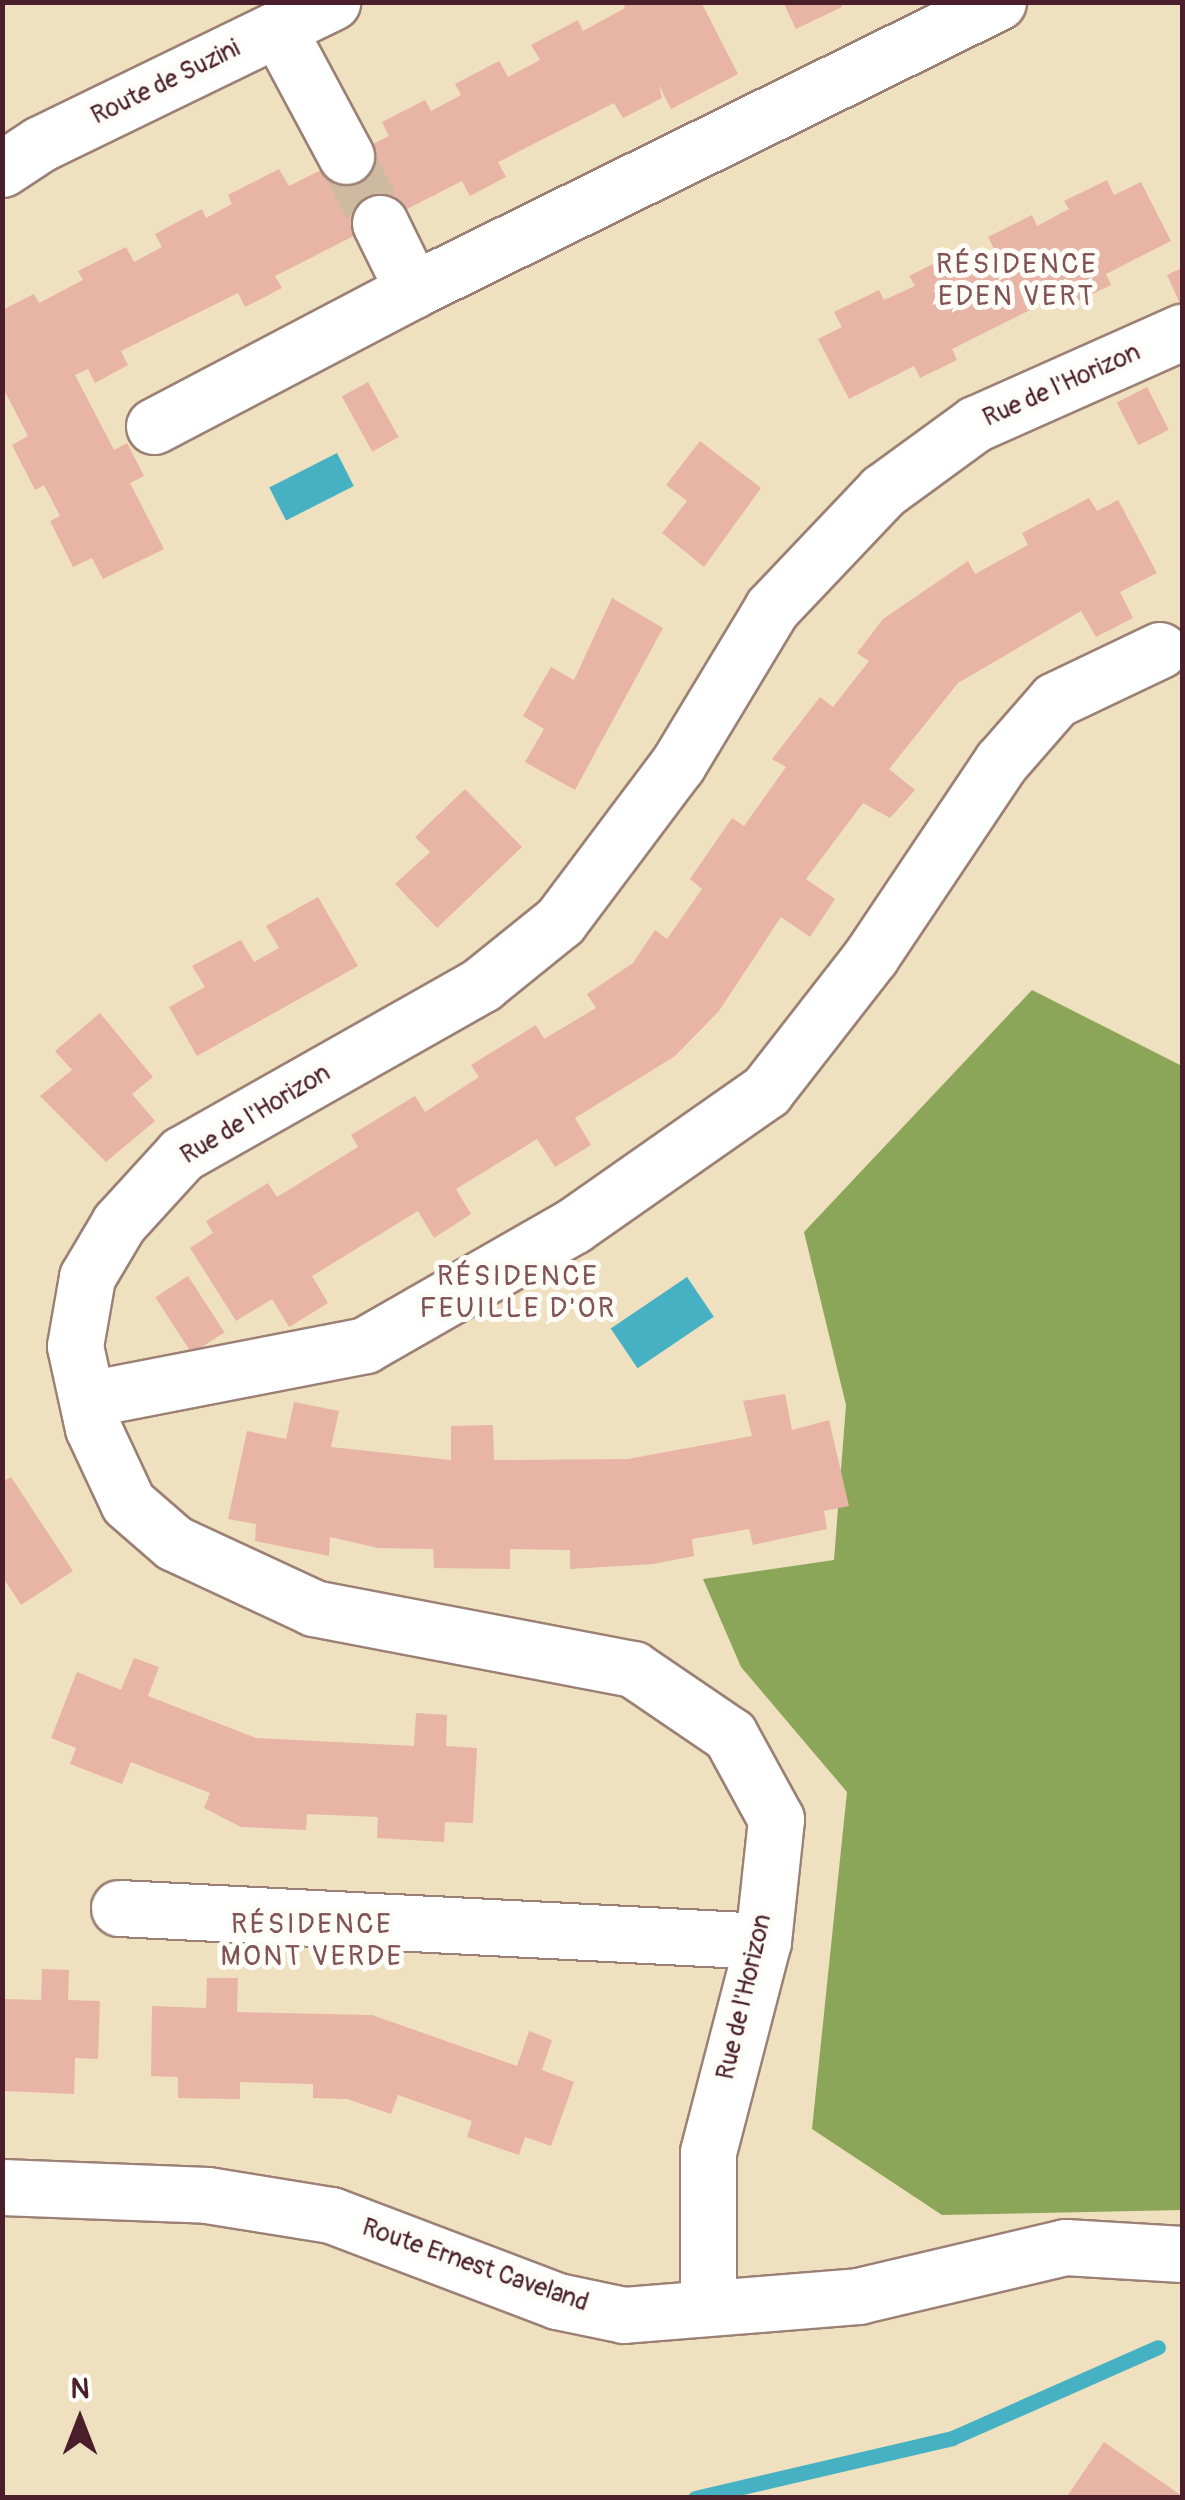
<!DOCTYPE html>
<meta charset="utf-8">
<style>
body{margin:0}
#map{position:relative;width:1185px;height:2500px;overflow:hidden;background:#efe0bf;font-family:Pangolin,sans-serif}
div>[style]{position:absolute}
.forest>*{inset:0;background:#8ba659}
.water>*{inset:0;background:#45b1c2;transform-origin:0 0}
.stream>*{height:15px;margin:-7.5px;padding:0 7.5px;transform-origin:7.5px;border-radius:7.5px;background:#45b1c2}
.building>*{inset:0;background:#e8b4a6;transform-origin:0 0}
.minor-tunnel>*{height:55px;margin-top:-27.5px;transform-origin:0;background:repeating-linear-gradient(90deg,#ceb9a1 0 55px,transparent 0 83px)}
.roads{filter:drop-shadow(2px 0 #9c8075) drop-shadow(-2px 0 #9c8075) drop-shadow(0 2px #9c8075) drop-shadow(0 -2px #9c8075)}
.minor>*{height:55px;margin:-27.5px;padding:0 27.5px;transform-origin:27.5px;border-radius:27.5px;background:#fff}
span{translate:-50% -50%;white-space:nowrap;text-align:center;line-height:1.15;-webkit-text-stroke:10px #fdfcf7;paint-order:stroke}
.street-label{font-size:25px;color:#4a1f2b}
.neighbourhood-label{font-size:28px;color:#815356;letter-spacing:2.5px}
.frame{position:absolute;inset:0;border:5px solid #4a1f2b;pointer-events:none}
.north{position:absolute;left:30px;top:2370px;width:100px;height:100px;-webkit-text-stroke:8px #fdfcf7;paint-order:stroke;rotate:0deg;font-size:28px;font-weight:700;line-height:40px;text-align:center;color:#4a1f2b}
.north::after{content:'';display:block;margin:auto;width:35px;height:45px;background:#4a1f2b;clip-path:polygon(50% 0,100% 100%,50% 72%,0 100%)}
</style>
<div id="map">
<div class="forest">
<i style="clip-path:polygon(1032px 990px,1182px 1066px,1182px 2210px,942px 2215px,812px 2129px,847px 1792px,741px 1667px,703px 1579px,834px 1560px,846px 1405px,804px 1232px)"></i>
</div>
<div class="water">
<i style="left:337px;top:453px;width:37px;height:76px;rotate:63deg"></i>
<i style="left:687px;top:1277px;width:48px;height:92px;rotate:56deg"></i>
</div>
<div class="stream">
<i style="left:695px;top:2498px;width:264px;rotate:-13.1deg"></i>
<i style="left:952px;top:2438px;width:225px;rotate:-23.8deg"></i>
</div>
<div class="building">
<i style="clip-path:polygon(622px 2px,701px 2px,738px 74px,671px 109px,659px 85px,662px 98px,623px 118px,614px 103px,498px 162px,506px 177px,470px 196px,462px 181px,275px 276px,282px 288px,245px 307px,238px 293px,121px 351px,128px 365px,95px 383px,88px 369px,75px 375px,114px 450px,127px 443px,144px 476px,130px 483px,164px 549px,103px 579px,92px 558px,73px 567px,50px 521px,60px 516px,44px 485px,35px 490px,12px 445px,28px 436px,2px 386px,2px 310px,34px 294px,39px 303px,83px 280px,78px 271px,126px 247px,134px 262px,162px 247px,155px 234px,202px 209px,206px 218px,232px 204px,228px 195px,279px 169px,289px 186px,389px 136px,382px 122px,425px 100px,431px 111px,461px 95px,455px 84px,499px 61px,508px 77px,540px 60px,531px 45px,578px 20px,583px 31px,625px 8px)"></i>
<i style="clip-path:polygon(783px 2px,841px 2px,842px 7px,796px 29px)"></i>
<i style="clip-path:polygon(1107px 180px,1114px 195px,1141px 182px,1171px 241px,1106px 274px,1111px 285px,1074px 303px,1068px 291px,952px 349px,957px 360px,920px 378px,914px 366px,849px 399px,818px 339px,842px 327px,834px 312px,879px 290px,884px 300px,915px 286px,909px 276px,955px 253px,962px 267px,995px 251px,988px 237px,1032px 215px,1037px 226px,1069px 209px,1064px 201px)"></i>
<i style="clip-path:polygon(1182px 268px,1182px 308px,1167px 275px)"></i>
<i style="left:368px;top:382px;width:63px;height:30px;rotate:61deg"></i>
<i style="left:1147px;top:387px;width:48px;height:34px;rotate:63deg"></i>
<i style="clip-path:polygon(700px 441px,761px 488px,704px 567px,662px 533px,687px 501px,666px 485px)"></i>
<i style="clip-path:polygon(1089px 498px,1097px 511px,1118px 500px,1157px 573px,1120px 592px,1133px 618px,1096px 637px,1081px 611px,958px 683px,889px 769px,915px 790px,890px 818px,863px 803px,806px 879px,835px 899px,810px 937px,781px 917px,719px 1011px,675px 1056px,575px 1118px,591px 1145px,555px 1167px,537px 1139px,456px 1189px,471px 1214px,434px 1238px,418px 1211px,312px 1276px,328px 1303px,289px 1327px,272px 1299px,236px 1321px,190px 1248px,213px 1233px,206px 1221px,268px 1183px,277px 1197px,358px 1147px,351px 1135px,415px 1096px,425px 1112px,479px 1077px,471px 1065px,536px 1025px,544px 1039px,596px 1008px,587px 994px,633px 963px,655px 930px,667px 939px,702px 889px,690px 879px,732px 818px,744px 826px,786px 767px,772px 759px,820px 697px,833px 707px,869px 661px,857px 653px,883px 619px,968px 561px,975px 574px,1028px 545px,1022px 533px)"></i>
<i style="clip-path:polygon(612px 598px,663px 628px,575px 790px,525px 762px,544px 729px,523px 716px,551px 667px,574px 680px)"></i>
<i style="clip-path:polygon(465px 789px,522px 847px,437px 928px,395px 884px,430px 852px,415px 837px)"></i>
<i style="clip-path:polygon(318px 897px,358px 966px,197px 1056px,169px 1007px,205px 987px,192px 966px,241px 940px,254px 962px,279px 948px,266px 926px)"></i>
<i style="clip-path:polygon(100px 1013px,153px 1077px,132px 1094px,155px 1121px,106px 1162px,40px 1096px,72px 1070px,55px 1051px)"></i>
<i style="left:188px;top:1276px;width:67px;height:39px;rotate:57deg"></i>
<i style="clip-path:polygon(785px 1394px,792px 1430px,829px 1420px,849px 1506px,824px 1511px,827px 1529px,753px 1545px,749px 1529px,692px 1539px,694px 1556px,653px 1564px,570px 1569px,570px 1550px,510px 1549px,510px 1569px,434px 1568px,433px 1549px,378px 1548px,330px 1537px,329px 1556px,255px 1541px,256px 1524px,228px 1519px,247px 1431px,286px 1439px,294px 1402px,339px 1411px,331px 1447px,451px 1460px,451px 1426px,493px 1425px,494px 1460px,628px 1459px,752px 1436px,743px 1401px)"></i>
<i style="clip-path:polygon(11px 1477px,73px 1571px,21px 1605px,2px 1576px,2px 1482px)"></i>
<i style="clip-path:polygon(134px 1658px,159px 1667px,148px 1696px,256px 1738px,414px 1746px,416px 1713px,447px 1715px,446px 1746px,477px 1748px,473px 1823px,445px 1822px,444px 1842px,377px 1838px,378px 1817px,307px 1814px,306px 1830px,241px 1827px,204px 1808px,210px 1793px,131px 1762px,122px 1784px,70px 1764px,76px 1748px,51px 1738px,77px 1672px,121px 1690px)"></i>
<i style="clip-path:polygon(42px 1969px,69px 1970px,68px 2000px,100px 2001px,98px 2059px,75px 2058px,74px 2094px,4px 2091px,2px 1999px,41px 2000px)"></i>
<i style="clip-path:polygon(207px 1978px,238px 1978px,237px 2012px,372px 2015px,517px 2066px,529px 2031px,552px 2040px,542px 2070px,574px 2082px,551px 2146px,525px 2137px,519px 2155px,467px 2137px,472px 2121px,398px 2095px,391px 2114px,347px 2099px,313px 2098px,313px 2084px,240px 2082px,240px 2099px,178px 2098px,178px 2077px,151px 2076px,152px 2006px,206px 2008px)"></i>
<i style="clip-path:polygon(1104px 2442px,1182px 2496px,1182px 2498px,1066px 2498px)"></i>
</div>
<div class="minor-tunnel">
<i style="left:346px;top:156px;width:75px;rotate:63.1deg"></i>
</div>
<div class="roads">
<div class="minor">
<i style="left:278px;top:29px;width:144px;rotate:61.8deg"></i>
<i style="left:2px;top:169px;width:45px;rotate:-33.3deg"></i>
<i style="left:40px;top:144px;width:325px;rotate:-25.9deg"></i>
<i style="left:380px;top:223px;width:75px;rotate:63.8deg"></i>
<i style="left:154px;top:426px;width:293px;rotate:-27.7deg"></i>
<i style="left:413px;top:290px;width:652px;rotate:-26.21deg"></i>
<i style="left:88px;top:1399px;width:282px;rotate:-11deg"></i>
<i style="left:365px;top:1345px;width:240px;rotate:-29.8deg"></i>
<i style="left:573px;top:1226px;width:236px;rotate:-35deg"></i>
<i style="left:766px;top:1091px;width:171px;rotate:-52.1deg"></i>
<i style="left:871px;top:956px;width:234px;rotate:-56.2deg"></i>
<i style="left:1001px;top:762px;width:82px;rotate:-48.9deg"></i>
<i style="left:1055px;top:700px;width:116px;rotate:-25.5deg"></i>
<i style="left:119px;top:1908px;width:645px;rotate:2.93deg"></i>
<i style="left:2px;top:2187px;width:205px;rotate:2.2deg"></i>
<i style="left:207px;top:2195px;width:126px;rotate:9.2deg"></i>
<i style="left:331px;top:2215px;width:242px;rotate:20.8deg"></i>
<i style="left:557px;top:2301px;width:68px;rotate:11.8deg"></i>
<i style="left:624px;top:2315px;width:235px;rotate:-4.6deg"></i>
<i style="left:858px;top:2296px;width:213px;rotate:-13.3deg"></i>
<i style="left:1065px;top:2247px;width:117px;rotate:3.4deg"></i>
<i style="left:708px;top:2304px;width:152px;rotate:-90deg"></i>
<i style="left:708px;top:2152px;width:218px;rotate:-75.4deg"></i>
<i style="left:763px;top:1941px;width:123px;rotate:-83.9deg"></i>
<i style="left:776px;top:1819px;width:96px;rotate:-118.7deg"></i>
<i style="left:730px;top:1735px;width:117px;rotate:-145.8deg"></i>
<i style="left:633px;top:1669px;width:325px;rotate:-169.2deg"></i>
<i style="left:314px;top:1608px;width:154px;rotate:-155.1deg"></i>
<i style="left:174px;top:1543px;width:61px;rotate:-139deg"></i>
<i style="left:128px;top:1503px;width:83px;rotate:-115deg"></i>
<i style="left:93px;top:1428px;width:84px;rotate:-102.4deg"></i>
<i style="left:75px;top:1346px;width:70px;rotate:-80.1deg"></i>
<i style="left:87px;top:1277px;width:63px;rotate:-59.3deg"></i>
<i style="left:119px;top:1223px;width:93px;rotate:-47.6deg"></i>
<i style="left:182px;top:1154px;width:345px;rotate:-29.5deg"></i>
<i style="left:482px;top:984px;width:100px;rotate:-38.9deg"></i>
<i style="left:560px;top:921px;width:196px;rotate:-53.1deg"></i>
<i style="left:678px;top:764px;width:182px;rotate:-58.9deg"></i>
<i style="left:772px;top:608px;width:161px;rotate:-46.5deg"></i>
<i style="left:883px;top:491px;width:114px;rotate:-36.1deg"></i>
<i style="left:975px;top:424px;width:227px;rotate:-24deg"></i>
</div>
</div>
<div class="street-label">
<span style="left:166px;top:83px;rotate:-26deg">Route de Suzini</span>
<span style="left:1062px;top:386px;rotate:-24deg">Rue de l'Horizon</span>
<span style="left:256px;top:1115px;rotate:-31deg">Rue de l'Horizon</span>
<span style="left:745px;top:1997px;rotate:-77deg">Rue de l'Horizon</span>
<span style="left:475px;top:2266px;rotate:19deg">Route Ernest Caveland</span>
</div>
<div class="neighbourhood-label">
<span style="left:1017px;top:281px">RÉSIDENCE<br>EDEN VERT</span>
<span style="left:518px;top:1293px">RÉSIDENCE<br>FEUILLE D'OR</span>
<span style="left:312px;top:1941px">RÉSIDENCE<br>MONT VERDE</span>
</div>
<div class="frame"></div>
<div class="north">N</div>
</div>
